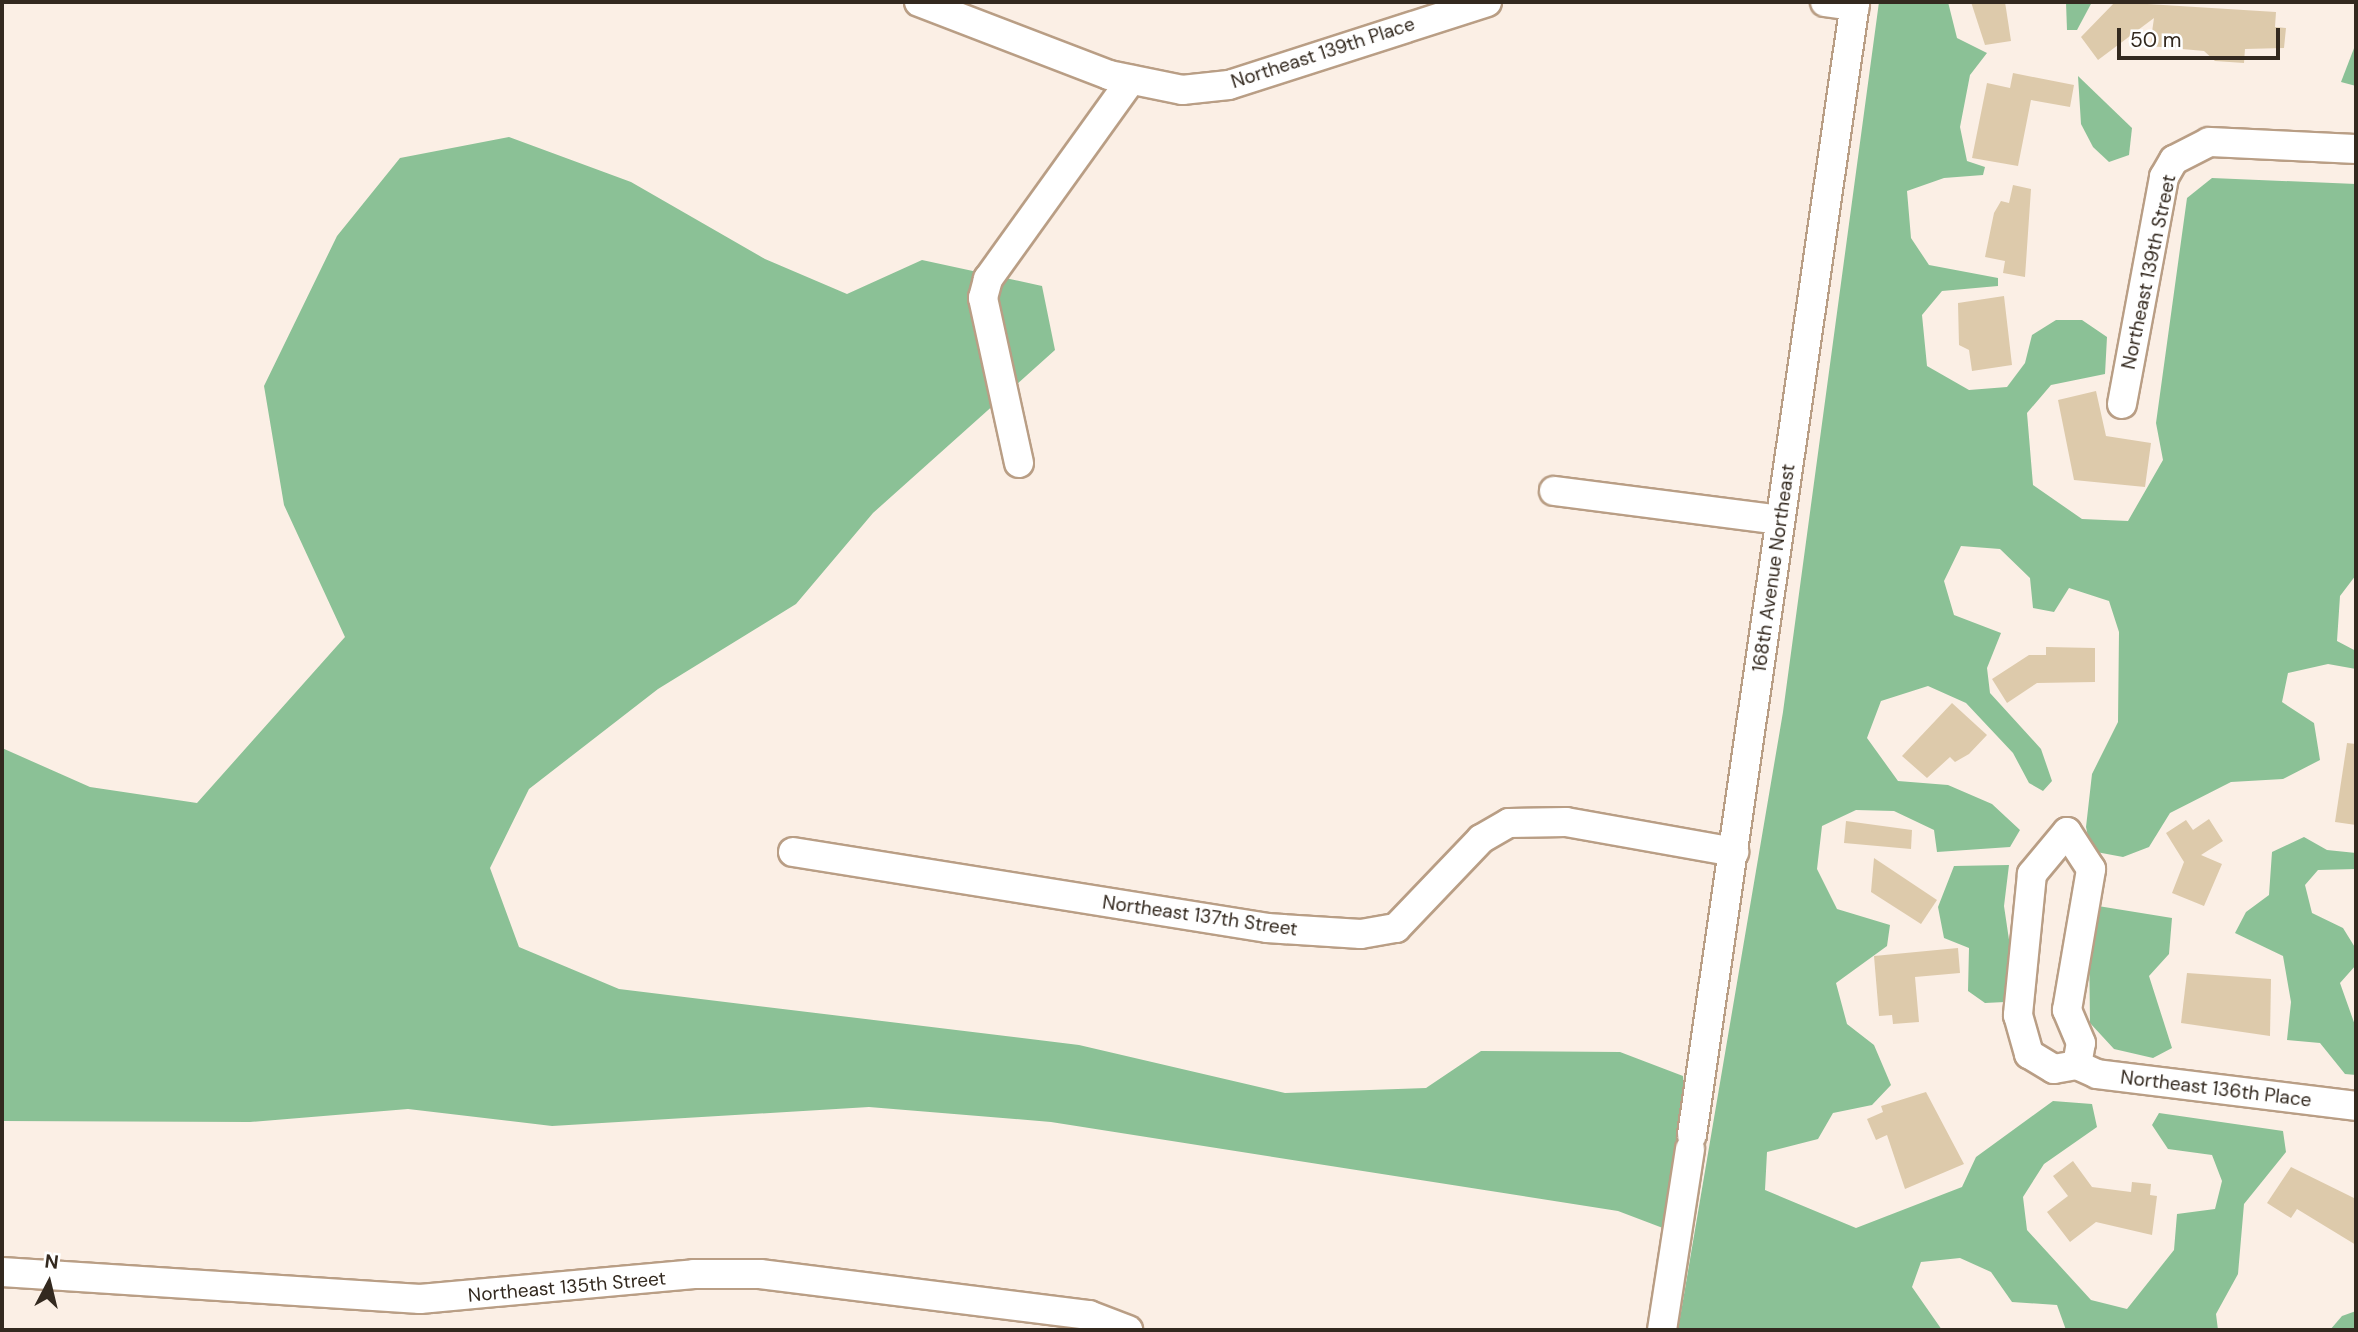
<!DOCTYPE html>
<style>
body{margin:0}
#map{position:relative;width:2358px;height:1332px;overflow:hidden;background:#fbefe5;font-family:"DM Sans",sans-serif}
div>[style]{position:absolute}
.forest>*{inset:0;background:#8bc196}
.building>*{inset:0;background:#ddcaab}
.roads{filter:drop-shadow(2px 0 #b99e85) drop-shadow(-2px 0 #b99e85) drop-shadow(0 2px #b99e85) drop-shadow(0 -2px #b99e85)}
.minor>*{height:28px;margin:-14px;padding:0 14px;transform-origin:14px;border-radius:14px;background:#fff}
span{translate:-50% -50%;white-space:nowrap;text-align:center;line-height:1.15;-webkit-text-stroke:5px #fff;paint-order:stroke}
.street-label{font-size:19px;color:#33291f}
.frame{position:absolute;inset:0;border:4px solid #33291f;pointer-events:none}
.north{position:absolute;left:14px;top:1248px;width:70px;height:70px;-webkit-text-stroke:5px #fff;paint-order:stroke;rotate:7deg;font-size:19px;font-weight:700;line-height:28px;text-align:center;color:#33291f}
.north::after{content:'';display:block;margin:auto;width:24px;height:32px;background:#33291f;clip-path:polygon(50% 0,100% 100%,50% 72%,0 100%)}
.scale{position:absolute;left:2117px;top:28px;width:163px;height:32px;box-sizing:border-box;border:4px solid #33291f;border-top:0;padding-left:9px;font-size:21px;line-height:24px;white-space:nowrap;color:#33291f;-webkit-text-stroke:5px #fff;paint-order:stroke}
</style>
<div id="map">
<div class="forest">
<i style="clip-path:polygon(1879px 2px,1948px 2px,1957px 38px,1987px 53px,1970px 75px,1960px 127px,1967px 161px,1985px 167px,1983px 175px,1944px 178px,1907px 191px,1911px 238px,1929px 265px,1998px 278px,1998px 286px,1942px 291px,1922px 315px,1927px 366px,1969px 390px,2007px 387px,2025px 363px,2032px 335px,2056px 320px,2082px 320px,2107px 337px,2105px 374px,2051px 385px,2027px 413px,2033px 485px,2082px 519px,2128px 521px,2163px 460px,2156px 423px,2187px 198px,2212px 178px,2356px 184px,2356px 575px,2340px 596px,2337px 641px,2356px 651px,2356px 669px,2328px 664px,2288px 673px,2282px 702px,2314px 723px,2320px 760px,2283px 779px,2231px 782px,2170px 813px,2149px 847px,2123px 857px,2091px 851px,2086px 827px,2092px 774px,2118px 722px,2119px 632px,2109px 601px,2069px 588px,2054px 612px,2033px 608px,2030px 578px,2000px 549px,1961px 546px,1944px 581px,1954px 615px,2001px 633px,1987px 668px,1990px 693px,2041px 749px,2052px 781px,2043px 791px,2029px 783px,2013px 753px,1966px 703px,1928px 686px,1881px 701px,1867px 738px,1898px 781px,1948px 785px,1992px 804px,2020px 830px,2010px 847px,1937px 852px,1934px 830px,1894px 811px,1856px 810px,1822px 826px,1817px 869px,1837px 909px,1890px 925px,1887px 946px,1836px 983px,1847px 1024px,1874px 1045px,1891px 1085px,1872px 1105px,1833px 1113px,1818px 1139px,1767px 1152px,1765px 1190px,1856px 1228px,1962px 1187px,1976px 1157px,2053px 1101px,2092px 1104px,2097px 1127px,2044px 1164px,2023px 1197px,2027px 1230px,2091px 1300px,2127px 1309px,2174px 1250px,2177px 1214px,2215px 1209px,2222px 1181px,2212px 1155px,2168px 1149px,2152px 1125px,2159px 1113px,2283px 1131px,2286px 1152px,2244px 1204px,2238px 1274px,2216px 1314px,2218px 1330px,2066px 1330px,2057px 1305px,2012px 1302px,1991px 1272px,1960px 1258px,1921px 1262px,1912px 1287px,1942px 1330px,1678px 1330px,1783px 712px)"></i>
<i style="clip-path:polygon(2066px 2px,2092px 2px,2077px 30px,2067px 30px)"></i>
<i style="clip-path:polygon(2356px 43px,2356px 86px,2341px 82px)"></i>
<i style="clip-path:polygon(2078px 76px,2132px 128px,2129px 155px,2109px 162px,2093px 147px,2081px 124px)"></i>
<i style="clip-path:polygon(509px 137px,631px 182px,765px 259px,847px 294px,922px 260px,1042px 286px,1055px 350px,873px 513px,796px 604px,658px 689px,529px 789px,490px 868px,519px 947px,619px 989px,1079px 1045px,1285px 1093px,1426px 1088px,1481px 1051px,1620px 1052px,1683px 1076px,1690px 1149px,1676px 1233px,1618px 1211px,1051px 1122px,869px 1107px,552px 1126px,408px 1109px,250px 1122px,2px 1121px,2px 748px,90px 787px,197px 803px,345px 637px,284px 505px,264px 386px,337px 236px,400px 158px)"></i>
<i style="clip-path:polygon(2304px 837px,2327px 850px,2356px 853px,2356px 869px,2318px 870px,2305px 885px,2312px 913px,2343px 928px,2356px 949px,2356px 965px,2340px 983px,2356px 1028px,2356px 1075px,2345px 1074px,2320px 1043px,2287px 1040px,2291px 1002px,2283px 956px,2235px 933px,2246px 912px,2269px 895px,2272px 852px)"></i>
<i style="clip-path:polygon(2009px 865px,2004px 906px,2012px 960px,2005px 1002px,1985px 1003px,1968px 991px,1969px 948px,1944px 938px,1938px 907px,1954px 866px)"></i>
<i style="clip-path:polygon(2098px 906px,2172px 918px,2169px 954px,2149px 976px,2172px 1048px,2153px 1058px,2114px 1049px,2090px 1023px,2089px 938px)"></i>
<i style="clip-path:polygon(2356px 1311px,2356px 1330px,2330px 1330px,2342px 1316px)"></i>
</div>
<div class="building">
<i style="clip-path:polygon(1971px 2px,2005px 2px,2011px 41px,1985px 45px)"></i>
<i style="clip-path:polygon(2115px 2px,2276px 12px,2275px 27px,2286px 28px,2284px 48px,2245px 49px,2244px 63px,2215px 61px,2204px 51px,2150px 46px,2154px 18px,2098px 60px,2081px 37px)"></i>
<i style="clip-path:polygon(2013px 73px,2074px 85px,2070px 107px,2031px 100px,2018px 166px,1972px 158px,1987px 83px,2010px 88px)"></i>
<i style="clip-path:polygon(2013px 185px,2031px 189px,2025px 277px,2003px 273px,2005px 261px,1985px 257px,1994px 213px,2001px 201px,2009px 203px)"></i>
<i style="clip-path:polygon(2004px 296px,2012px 365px,1972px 371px,1969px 350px,1959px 345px,1958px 303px)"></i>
<i style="clip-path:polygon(2096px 391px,2106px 436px,2151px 443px,2145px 487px,2074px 480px,2058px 400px)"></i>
<i style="clip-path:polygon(2046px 647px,2095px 648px,2095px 682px,2037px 683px,2007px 703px,1992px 679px,2029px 655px,2046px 655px)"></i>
<i style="clip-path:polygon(1952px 703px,1987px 735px,1969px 754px,1955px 762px,1950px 757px,1927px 778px,1902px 756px)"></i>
<i style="clip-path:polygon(2347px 743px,2356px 744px,2356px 825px,2335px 822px)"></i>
<i style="clip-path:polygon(2209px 819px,2223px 841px,2201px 855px,2222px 864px,2204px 906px,2172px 893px,2184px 862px,2166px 833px,2186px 820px,2193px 830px)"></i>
<i style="clip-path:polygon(1846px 821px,1912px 830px,1911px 849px,1844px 843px)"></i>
<i style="clip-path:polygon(1874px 858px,1937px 900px,1921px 924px,1871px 892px)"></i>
<i style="clip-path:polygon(1958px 948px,1960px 973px,1915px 977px,1919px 1022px,1893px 1024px,1892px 1015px,1879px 1016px,1874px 956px)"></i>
<i style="clip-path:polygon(2187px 973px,2271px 979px,2270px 1036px,2181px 1023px)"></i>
<i style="clip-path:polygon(1926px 1092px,1964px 1164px,1905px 1189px,1887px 1135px,1876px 1140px,1867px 1119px,1883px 1112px,1881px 1106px)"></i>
<i style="clip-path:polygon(2073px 1161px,2092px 1187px,2131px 1192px,2132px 1182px,2151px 1184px,2150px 1195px,2157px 1196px,2152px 1235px,2096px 1222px,2070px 1242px,2047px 1212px,2068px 1196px,2053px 1176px)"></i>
<i style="clip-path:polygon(2291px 1167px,2356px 1199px,2356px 1245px,2297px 1209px,2291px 1218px,2267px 1203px)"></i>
</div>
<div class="roads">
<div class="minor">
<i style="left:919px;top:2px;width:204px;rotate:21deg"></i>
<i style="left:1109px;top:75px;width:75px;rotate:11.6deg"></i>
<i style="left:1182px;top:90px;width:47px;rotate:-6.1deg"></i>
<i style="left:1229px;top:85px;width:271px;rotate:-17.8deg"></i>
<i style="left:1825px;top:2px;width:30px;rotate:8deg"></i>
<i style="left:2122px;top:404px;width:231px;rotate:-79.5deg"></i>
<i style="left:2164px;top:177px;width:20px;rotate:-60deg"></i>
<i style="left:2174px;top:160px;width:39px;rotate:-27deg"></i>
<i style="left:2209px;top:142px;width:147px;rotate:2.7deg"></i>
<i style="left:1019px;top:463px;width:169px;rotate:-102.3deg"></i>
<i style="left:983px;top:298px;width:20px;rotate:-75deg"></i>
<i style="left:988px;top:279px;width:245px;rotate:-54.3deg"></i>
<i style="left:1554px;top:491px;width:228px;rotate:7.3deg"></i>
<i style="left:793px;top:852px;width:480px;rotate:9.1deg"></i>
<i style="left:1267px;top:928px;width:94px;rotate:3.7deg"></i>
<i style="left:1361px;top:934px;width:36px;rotate:-10deg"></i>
<i style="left:1396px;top:928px;width:123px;rotate:-46.3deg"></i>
<i style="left:1481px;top:839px;width:32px;rotate:-30deg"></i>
<i style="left:1509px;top:823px;width:57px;rotate:-1deg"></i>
<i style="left:1566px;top:822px;width:171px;rotate:10.1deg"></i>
<i style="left:2077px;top:1065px;width:22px;rotate:-80deg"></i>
<i style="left:2081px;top:1043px;width:36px;rotate:-113deg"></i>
<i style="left:2067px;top:1010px;width:143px;rotate:-80.3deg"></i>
<i style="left:2091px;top:869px;width:44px;rotate:-123deg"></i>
<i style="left:2067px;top:832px;width:55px;rotate:129.8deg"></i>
<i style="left:2032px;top:874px;width:142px;rotate:95.7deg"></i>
<i style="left:2018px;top:1015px;width:41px;rotate:74.2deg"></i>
<i style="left:2029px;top:1054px;width:29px;rotate:31deg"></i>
<i style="left:2054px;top:1069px;width:23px;rotate:-10deg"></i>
<i style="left:2077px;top:1065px;width:22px;rotate:24deg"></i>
<i style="left:2097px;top:1074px;width:261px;rotate:7deg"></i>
<i style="left:1692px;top:1135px;width:1145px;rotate:-81.81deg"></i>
<i style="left:2px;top:1272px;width:419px;rotate:3.7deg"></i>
<i style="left:420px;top:1299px;width:275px;rotate:-5.2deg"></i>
<i style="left:694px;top:1274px;width:66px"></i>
<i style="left:760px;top:1274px;width:332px;rotate:7.1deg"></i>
<i style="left:1089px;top:1315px;width:42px;rotate:21deg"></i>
<i style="left:1662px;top:1330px;width:183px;rotate:-81.2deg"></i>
</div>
</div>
<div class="street-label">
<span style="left:1323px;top:53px;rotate:-18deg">Northeast 139th Place</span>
<span style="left:2149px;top:272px;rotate:-78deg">Northeast 139th Street</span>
<span style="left:1774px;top:568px;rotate:-82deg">168th Avenue Northeast</span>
<span style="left:1200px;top:916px;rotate:8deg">Northeast 137th Street</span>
<span style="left:2216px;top:1089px;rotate:7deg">Northeast 136th Place</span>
<span style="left:567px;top:1287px;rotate:-5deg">Northeast 135th Street</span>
</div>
<div class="frame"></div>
<div class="north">N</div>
<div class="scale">50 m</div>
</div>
